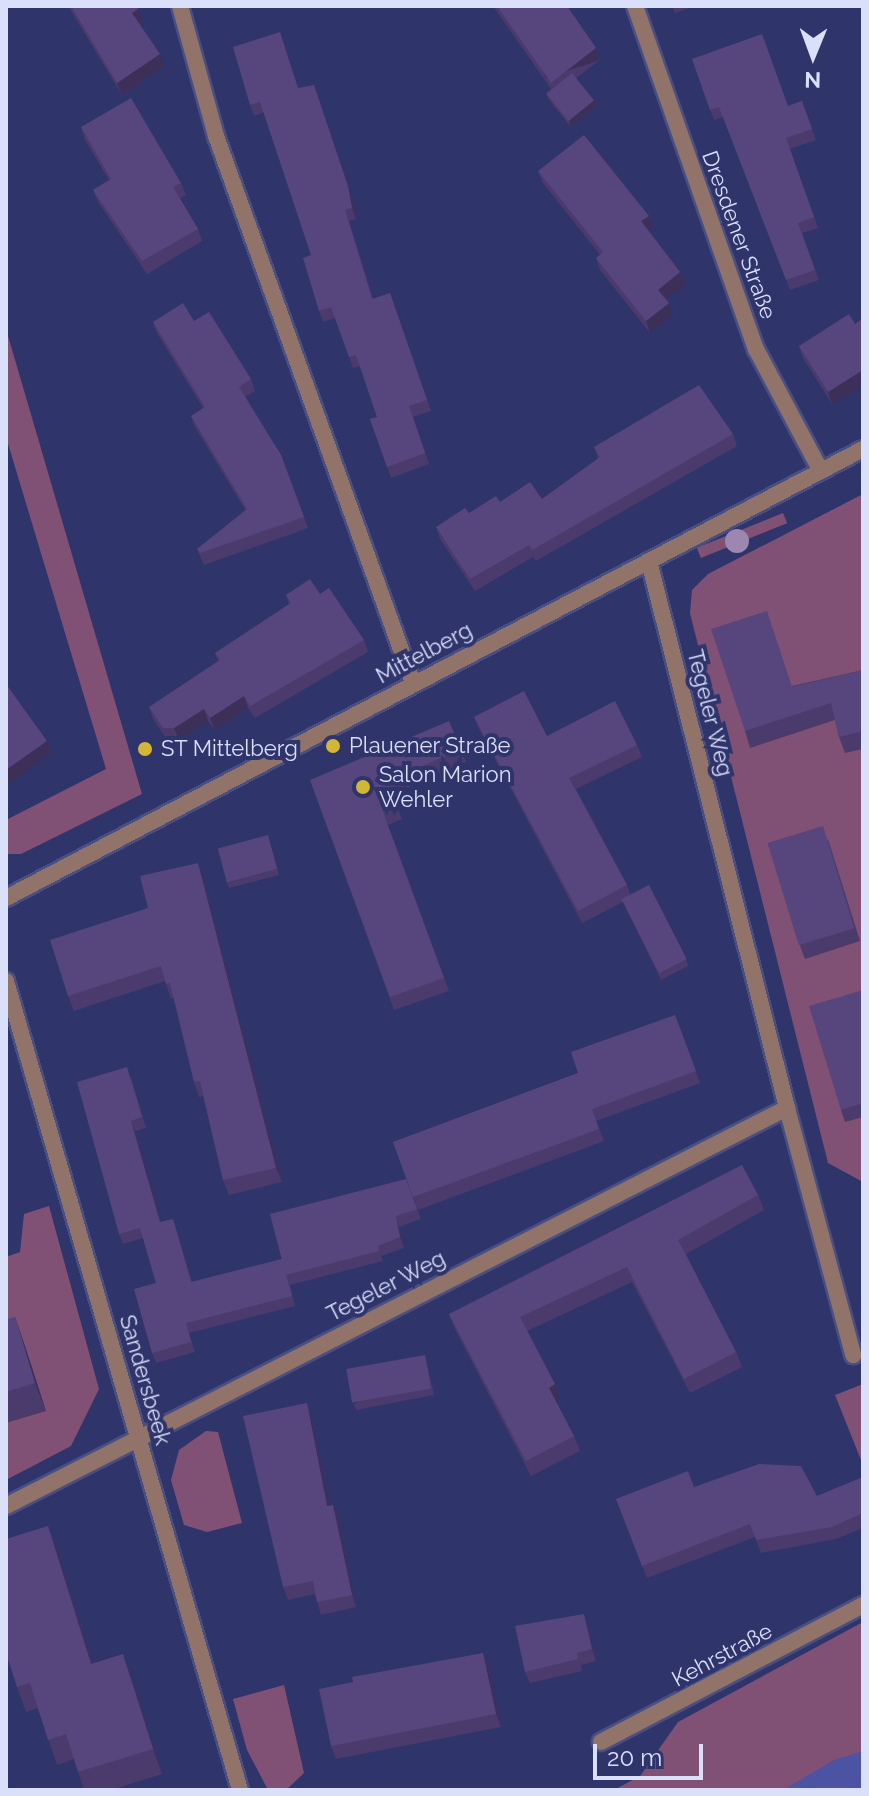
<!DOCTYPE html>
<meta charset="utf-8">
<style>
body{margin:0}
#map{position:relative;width:869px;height:1796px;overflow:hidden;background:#2f346b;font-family:Raleway,sans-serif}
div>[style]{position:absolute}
.green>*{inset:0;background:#815175;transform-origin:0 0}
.water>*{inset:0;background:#4c53a3}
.roads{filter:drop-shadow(2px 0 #4a4f82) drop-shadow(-2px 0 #4a4f82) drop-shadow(0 2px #4a4f82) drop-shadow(0 -2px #4a4f82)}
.minor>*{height:16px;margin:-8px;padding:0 8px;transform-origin:8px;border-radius:8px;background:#92736a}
.trees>*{width:24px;height:24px;margin:-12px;border-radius:50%;background:#9c87b0}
.wall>*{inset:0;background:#4b3b6c}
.shaded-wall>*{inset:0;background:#3d3058;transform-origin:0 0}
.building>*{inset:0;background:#57457e;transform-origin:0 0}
.dots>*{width:22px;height:22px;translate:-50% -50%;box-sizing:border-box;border:4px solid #2f346b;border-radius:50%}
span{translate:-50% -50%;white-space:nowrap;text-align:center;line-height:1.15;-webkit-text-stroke:8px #2f346b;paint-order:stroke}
.street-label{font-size:22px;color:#dadffa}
.poi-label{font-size:22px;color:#dadffa}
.left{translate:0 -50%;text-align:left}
.frame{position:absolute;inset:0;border:8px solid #dadffa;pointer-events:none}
.north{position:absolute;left:773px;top:16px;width:80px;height:80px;-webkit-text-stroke:6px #2f346b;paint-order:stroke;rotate:181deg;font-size:22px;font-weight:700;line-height:32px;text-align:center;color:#dadffa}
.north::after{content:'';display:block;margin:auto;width:28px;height:36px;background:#dadffa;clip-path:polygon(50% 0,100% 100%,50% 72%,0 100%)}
.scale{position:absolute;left:593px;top:1744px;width:110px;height:36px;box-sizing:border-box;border:4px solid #dadffa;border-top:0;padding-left:10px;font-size:24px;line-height:28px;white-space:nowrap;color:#dadffa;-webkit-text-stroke:6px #2f346b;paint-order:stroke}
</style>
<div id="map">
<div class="green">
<i style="clip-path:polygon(6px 329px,142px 794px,21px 854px,6px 854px,6px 820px,106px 769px,6px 437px)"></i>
<i style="clip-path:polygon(863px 494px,863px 1182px,828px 1163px,690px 613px,692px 590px,708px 574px)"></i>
<i style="left:783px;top:513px;width:11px;height:93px;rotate:68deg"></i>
<i style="clip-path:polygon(49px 1206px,99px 1389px,71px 1446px,6px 1480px,6px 1257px,20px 1252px,24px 1214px)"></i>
<i style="clip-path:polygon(863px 1384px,863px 1465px,835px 1395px)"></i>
<i style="clip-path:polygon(206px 1431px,218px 1432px,242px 1523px,207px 1532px,184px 1525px,171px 1480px,179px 1450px)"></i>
<i style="clip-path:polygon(863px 1622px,863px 1790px,614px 1790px,640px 1776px,678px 1722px)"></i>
<i style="clip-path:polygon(284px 1685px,304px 1773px,286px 1790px,268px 1790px,247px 1750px,233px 1699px)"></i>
</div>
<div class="water">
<i style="clip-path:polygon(863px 1751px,863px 1790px,783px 1790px,834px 1760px)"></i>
</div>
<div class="roads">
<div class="minor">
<i style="left:180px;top:6px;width:135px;rotate:74.5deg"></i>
<i style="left:216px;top:136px;width:581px;rotate:70.19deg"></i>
<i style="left:635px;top:6px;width:364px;rotate:70.6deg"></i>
<i style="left:756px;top:349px;width:138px;rotate:62deg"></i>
<i style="left:6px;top:898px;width:967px;rotate:-27.65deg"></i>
<i style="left:6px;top:981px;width:842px;rotate:73.87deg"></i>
<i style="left:787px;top:1108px;width:256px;rotate:75deg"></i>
<i style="left:6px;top:1506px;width:877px;rotate:-27deg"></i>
<i style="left:787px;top:1108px;width:564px;rotate:-104.16deg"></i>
<i style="left:601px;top:1742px;width:296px;rotate:-27.6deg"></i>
</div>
</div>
<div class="trees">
<i style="left:737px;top:541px"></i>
</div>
<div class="wall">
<i style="clip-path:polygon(68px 6px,136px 6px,143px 21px,139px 24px,164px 66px,122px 95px)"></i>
<i style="clip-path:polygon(493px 6px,567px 6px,596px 48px,600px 60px,576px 78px,596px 107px,571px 127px,549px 100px,546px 93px,551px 89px)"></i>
<i style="clip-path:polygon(672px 6px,695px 6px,675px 13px)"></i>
<i style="clip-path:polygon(692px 59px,788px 106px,802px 101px,816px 140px,790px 149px,818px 228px,802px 233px,819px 280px,790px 290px,723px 117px,714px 120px)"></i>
<i style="clip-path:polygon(299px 88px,352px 197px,356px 219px,349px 221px,373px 299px,390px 293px,431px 411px,413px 417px,429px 464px,391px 478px,370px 419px,377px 417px,360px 366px,353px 368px,335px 318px,323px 322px,319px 311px,311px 255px,264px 112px,254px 116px,250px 105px)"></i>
<i style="clip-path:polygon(81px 127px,181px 183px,186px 195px,180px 198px,198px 229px,202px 241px,147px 274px,98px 202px,93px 190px,109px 180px,85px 140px)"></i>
<i style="clip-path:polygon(538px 171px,649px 216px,653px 228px,649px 231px,680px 272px,685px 284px,665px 299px,673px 315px,650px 333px,600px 270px,596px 258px,600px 255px,543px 183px)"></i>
<i style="clip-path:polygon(194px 321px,251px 379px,255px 391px,245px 397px,281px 455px,308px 528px,204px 565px,197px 549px,246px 511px,195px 427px,191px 416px,203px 408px,157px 333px,153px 322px)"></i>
<i style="clip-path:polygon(855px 324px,832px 404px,803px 358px,799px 346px)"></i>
<i style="clip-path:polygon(733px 434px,737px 446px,536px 561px,533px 557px,475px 591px,440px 539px,436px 527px,500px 502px,542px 499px,598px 459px,594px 447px)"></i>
<i style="clip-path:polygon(320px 594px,364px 640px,368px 652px,255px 718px,248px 708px,215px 730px,208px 721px,179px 740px,167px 740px,153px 719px,149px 707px,218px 661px,215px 653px,289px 604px,286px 595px)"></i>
<i style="clip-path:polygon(863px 670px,863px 749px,845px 753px,839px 737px,835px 720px,750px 748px,745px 731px,792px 686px)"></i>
<i style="clip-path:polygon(474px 717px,547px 736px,637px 745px,642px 757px,576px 789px,627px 885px,630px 894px,686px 959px,688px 966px,661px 980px,623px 902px,582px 923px,479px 729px)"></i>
<i style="clip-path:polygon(461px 749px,466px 762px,393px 794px,402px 819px,388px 825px,449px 991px,394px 1010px,310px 780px)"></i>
<i style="clip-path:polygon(268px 835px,279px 875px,229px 888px,226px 881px)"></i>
<i style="clip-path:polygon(828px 839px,860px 941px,805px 959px,800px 946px)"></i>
<i style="clip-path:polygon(203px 878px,282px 1182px,229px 1195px,223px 1180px,203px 1096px,199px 1097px,194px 1082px,174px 998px,171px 999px,165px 981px,74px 1011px,68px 996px,148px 908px)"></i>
<i style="clip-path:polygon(863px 990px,863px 1117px,845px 1122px,841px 1110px)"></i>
<i style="clip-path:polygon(675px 1015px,700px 1083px,596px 1121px,604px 1141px,418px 1210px,393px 1142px,578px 1073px)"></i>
<i style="clip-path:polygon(131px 1077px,146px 1128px,135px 1131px,161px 1222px,173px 1219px,192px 1282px,282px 1259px,406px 1179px,421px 1219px,399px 1227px,404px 1248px,381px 1256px,383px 1261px,290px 1285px,295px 1306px,189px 1333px,195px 1352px,156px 1363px,152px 1353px,156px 1283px,143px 1238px,123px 1244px,119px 1234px)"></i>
<i style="clip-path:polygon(758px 1195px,764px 1210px,686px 1254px,736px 1352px,742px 1367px,690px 1393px,632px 1282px,527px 1331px,560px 1399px,556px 1402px,574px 1436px,580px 1451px,531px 1476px,455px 1329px,449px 1314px)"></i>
<i style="clip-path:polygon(15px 1317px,46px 1411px,6px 1423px,6px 1320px)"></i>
<i style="clip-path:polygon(425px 1355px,434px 1395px,356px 1410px,354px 1404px)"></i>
<i style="clip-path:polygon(307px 1403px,311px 1415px,329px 1505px,338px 1517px,356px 1607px,321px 1615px,315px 1594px,288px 1600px,283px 1587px)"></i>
<i style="clip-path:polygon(863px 1477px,863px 1528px,836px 1539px,761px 1553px,755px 1537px,647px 1578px,616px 1499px,694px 1487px,817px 1496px)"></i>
<i style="clip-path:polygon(48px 1526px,57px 1551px,92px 1663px,132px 1679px,162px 1774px,111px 1790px,84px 1790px,74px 1759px,57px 1765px,38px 1708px,26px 1712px,17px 1687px)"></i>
<i style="clip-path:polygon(588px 1626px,596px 1661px,581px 1665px,582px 1671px,530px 1683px,525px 1672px)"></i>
<i style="clip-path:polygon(483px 1653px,488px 1666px,501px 1727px,336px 1759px,331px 1746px,353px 1682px)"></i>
</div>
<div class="shaded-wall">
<i style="clip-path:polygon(138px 9px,143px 21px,136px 26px,132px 13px)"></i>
<i style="left:596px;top:48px;width:13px;height:57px;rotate:72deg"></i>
<i style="clip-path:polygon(160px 54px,164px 66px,122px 95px,117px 83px)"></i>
<i style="clip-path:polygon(314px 85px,352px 197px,356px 219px,352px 208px)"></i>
<i style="clip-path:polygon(594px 100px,596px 107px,571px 127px,569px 121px)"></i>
<i style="clip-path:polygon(649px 216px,653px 228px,646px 233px,641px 221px)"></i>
<i style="clip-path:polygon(680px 272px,685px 284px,662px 302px,658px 290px)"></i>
<i style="clip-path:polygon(669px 303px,673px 315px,650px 333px,646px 321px)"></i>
<i style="clip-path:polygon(863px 370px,863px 385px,832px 404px,828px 392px)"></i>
<i style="clip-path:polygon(244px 696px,248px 708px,215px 730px,210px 718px)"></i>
<i style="clip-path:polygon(204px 709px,208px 721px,179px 740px,174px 728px)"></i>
<i style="clip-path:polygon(47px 741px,51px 753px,6px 786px,6px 770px)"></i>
<i style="clip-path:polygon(198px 863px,203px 878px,282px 1182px,276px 1168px)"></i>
<i style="clip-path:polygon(131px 1121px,135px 1131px,164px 1232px,160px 1222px)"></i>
<i style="clip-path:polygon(396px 1216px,399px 1227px,404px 1248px,400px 1237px)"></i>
<i style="clip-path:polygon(15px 1317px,25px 1346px,46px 1411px,35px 1383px)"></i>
<i style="clip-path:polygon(555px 1384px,560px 1399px,555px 1403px,549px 1388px)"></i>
<i style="clip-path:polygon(307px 1403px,311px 1415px,332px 1518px,327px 1506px)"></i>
<i style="clip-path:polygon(333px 1505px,338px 1517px,356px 1607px,352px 1595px)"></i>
<i style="clip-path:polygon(48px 1526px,57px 1551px,100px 1689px,91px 1664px)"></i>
<i style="clip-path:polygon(584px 1614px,588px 1626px,596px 1661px,592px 1649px)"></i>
<i style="clip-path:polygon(483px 1653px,488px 1666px,501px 1727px,496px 1714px)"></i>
<i style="clip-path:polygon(123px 1654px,132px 1679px,162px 1774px,153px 1749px)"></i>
</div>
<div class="building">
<i style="clip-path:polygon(71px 6px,136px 6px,138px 9px,132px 13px,160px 54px,117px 83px)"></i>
<i style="clip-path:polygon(497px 6px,567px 6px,596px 48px,551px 83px)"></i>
<i style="clip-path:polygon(280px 32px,298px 88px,314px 85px,348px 186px,352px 208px,345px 210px,372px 299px,390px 293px,427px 400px,409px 406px,425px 453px,387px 467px,370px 419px,377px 417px,356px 355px,349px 357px,331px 307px,319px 311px,303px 258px,311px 255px,260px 102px,250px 105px,233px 47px)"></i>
<i style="clip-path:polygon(762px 34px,788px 106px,802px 101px,812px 129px,786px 138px,814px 217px,798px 223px,815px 270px,786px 280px,719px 107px,710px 110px,692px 59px)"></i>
<i style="left:572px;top:73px;width:35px;height:33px;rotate:51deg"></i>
<i style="clip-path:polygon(131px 98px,181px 183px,173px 187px,198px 229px,142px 261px,93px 190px,111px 179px,81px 127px)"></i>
<i style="clip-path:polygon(584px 135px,649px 216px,641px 221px,680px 272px,658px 290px,669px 303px,646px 321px,596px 258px,603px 252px,538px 171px)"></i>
<i style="clip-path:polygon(183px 303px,194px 321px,209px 312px,251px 379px,239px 387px,281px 455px,304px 517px,200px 553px,197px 549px,247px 509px,191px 416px,205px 407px,153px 322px)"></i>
<i style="clip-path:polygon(849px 314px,855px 324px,863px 318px,863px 370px,828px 392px,799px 346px)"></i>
<i style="clip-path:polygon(699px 385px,733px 434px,532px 550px,529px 545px,470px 579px,436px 527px,465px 508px,469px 513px,496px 496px,500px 502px,530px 482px,542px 499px,600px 457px,594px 447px)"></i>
<i style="clip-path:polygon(310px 579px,320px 594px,329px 588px,364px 640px,250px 706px,244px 696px,210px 718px,204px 709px,174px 728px,163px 728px,149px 707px,220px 660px,215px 653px,291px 603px,286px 595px)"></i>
<i style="clip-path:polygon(767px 611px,792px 687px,863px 670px,863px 731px,839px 737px,831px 703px,745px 731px,711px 629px)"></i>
<i style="clip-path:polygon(6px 684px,47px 741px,6px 770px)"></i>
<i style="clip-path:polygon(524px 691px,547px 736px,615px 701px,637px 745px,569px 778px,627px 885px,578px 911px,474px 717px)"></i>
<i style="clip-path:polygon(449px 721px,461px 749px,388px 781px,398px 806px,383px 812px,444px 978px,390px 997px,310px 780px)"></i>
<i style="left:823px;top:826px;width:107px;height:58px;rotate:73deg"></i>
<i style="left:268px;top:835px;width:35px;height:52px;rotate:75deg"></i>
<i style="clip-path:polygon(198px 863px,276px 1168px,223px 1180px,200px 1081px,194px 1082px,170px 983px,166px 984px,161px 966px,68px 996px,50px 940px,148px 908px,140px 876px)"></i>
<i style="left:649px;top:885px;width:83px;height:31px;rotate:63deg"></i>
<i style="clip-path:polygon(863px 990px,863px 1103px,841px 1110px,809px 1006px)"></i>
<i style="clip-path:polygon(675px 1015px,696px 1071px,592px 1109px,599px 1129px,413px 1197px,393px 1142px,578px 1073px,571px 1052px)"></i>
<i style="clip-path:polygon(127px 1067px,142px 1117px,131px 1121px,160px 1222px,173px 1219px,191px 1282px,282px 1259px,285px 1272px,270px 1214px,406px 1179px,417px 1209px,396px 1216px,400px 1237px,378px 1246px,379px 1251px,286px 1275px,292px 1296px,186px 1323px,191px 1342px,152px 1353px,134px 1289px,156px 1283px,140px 1228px,119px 1234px,77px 1082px)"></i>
<i style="clip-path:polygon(742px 1165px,758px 1195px,678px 1240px,736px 1352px,684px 1379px,627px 1267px,520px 1317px,555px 1384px,549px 1388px,574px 1436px,526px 1461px,449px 1314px)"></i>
<i style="clip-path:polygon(15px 1317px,35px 1383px,6px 1392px,6px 1320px)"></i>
<i style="left:425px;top:1355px;width:34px;height:80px;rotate:80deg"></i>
<i style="clip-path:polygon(307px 1403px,327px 1506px,333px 1505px,352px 1595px,317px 1602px,313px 1581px,283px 1587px,243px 1416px)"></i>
<i style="clip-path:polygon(759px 1464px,801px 1466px,817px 1496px,863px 1477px,863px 1513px,832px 1527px,756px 1540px,750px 1524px,642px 1566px,616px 1499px,688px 1471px,694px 1487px)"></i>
<i style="clip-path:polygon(48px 1526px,91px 1664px,123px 1654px,153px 1749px,78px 1772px,66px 1734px,48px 1740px,30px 1683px,17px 1687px,6px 1653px,6px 1539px)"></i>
<i style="clip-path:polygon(584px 1614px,592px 1649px,577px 1653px,578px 1659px,525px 1672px,515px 1626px)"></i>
<i style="clip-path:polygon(483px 1653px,496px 1714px,331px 1746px,319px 1689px,353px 1682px,352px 1677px)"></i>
</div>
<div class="dots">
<i style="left:333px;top:746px;background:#d2b736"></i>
<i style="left:145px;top:749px;background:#d2b736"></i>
<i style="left:363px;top:787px;background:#d2b736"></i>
</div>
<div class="street-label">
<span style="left:739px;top:235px;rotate:70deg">Dresdener Straße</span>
<span style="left:424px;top:653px;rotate:-28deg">Mittelberg</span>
<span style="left:710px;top:713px;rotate:76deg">Tegeler Weg</span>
<span style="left:386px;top:1286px;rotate:-27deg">Tegeler Weg</span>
<span style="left:145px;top:1380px;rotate:74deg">Sandersbeek</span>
<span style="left:722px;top:1655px;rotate:-28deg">Kehrstraße</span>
</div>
<div class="poi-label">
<span class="left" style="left:349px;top:746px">Plauener Straße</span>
<span class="left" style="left:161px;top:749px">ST Mittelberg</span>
<span class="left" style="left:379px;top:787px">Salon Marion<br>Wehler</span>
</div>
<div class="frame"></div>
<div class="north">N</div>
<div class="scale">20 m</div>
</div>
